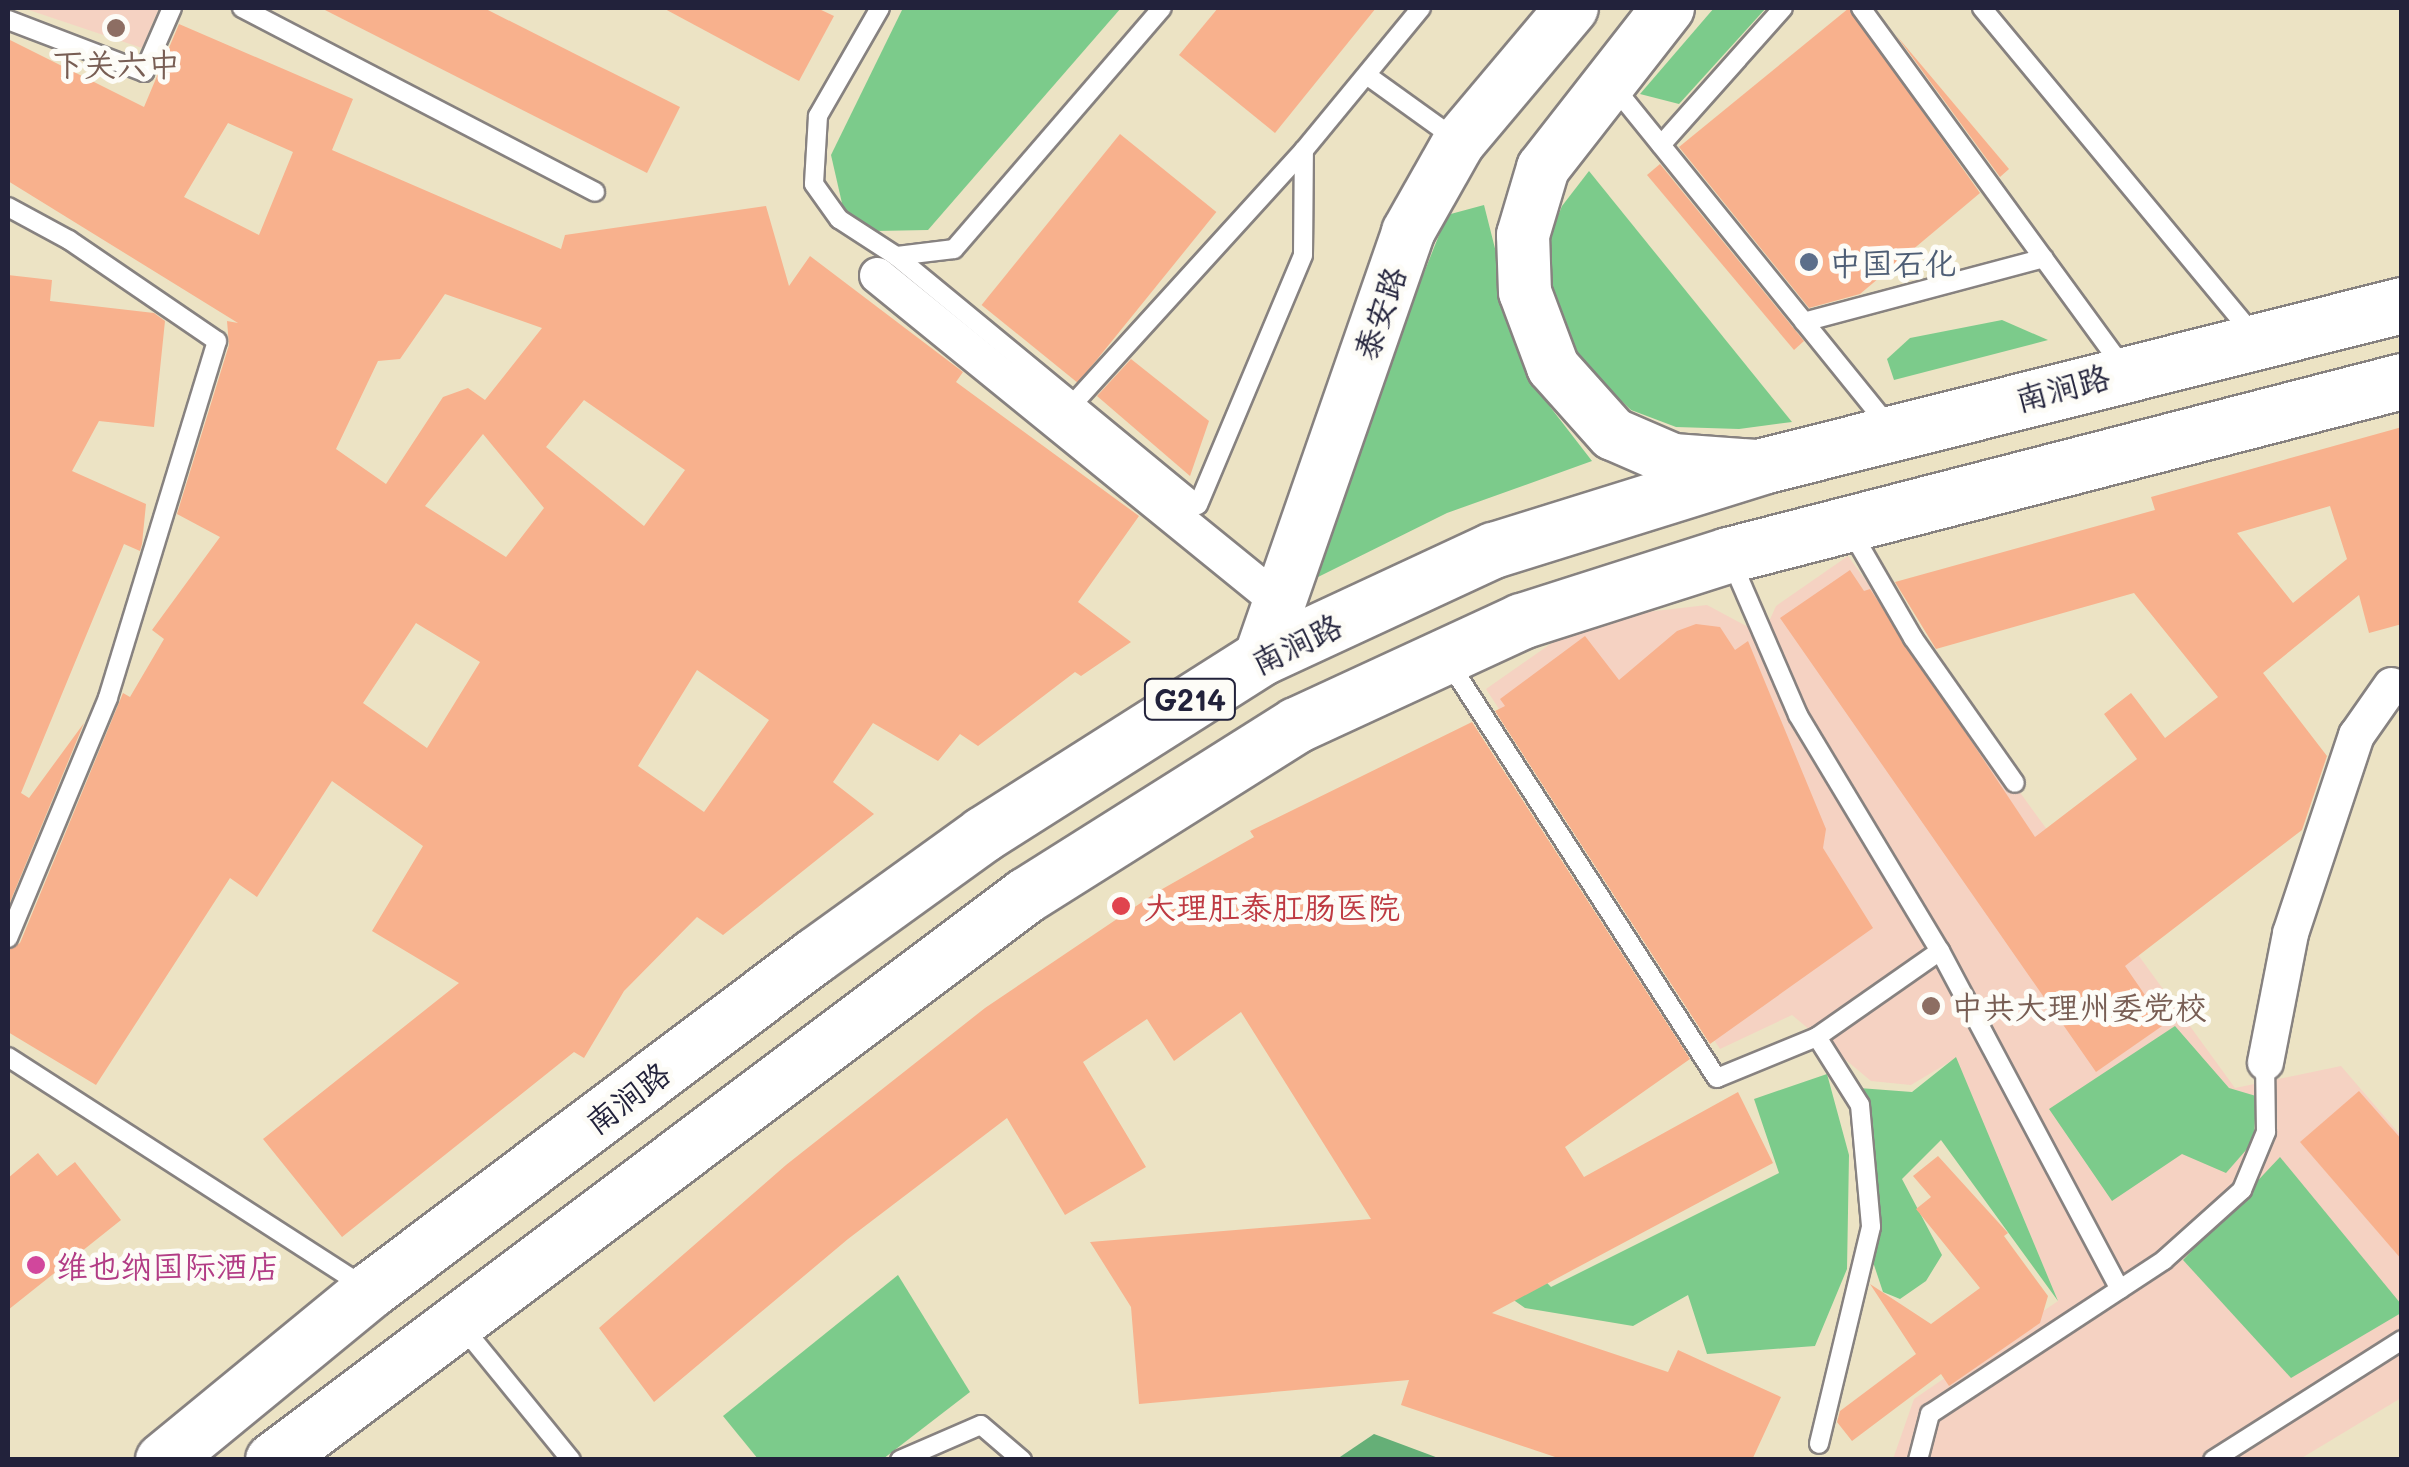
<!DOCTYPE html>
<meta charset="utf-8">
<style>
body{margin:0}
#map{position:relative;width:2409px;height:1467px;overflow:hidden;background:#ece3c4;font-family:Mali,"LXGW WenKai TC",sans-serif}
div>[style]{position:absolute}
.built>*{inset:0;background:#f5d2c2}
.green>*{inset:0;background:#7ccb8b}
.forest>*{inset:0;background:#65af77}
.building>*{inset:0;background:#f8b18d;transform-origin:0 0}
.roads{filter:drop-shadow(2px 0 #878280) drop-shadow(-2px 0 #878280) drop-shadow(0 2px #878280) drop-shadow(0 -2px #878280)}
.service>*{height:18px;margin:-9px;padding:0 9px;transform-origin:9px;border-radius:9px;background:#fff}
.minor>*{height:35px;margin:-17.5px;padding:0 17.5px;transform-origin:17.5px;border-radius:17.5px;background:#fff}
.secondary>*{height:52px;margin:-26px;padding:0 26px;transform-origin:26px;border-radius:26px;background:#fff}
.trunk>*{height:55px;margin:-27.5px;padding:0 27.5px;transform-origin:27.5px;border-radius:27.5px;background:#fff}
.dots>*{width:28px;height:28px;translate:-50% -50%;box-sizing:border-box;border:5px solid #fdfcf7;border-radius:50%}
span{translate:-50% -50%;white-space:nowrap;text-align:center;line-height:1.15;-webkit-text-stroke:10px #fdfcf7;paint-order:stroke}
.shield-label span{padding:2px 8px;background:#fdfcf7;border:2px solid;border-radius:8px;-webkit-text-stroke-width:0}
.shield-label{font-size:30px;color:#22223b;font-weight:700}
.education-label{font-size:32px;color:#785e54}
.left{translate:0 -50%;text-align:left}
.service-label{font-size:32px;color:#4e5e75}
.street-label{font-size:32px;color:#22223b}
.health-label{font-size:32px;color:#be3a42}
.hotel-label{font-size:32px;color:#b23c85}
.frame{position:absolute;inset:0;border:10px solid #22223b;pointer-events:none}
</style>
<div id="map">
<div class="built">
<i style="clip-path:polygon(23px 8px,159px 8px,142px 48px)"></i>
<i style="clip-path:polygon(1848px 556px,2235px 1088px,2341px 1066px,2401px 1136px,2401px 1398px,2300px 1459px,1893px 1459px,1914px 1399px,2058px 1301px,1956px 1058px,1911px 1085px,1871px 1081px,1792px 1015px,1720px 1049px,1486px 689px,1586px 619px,1707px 605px,1763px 635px,1776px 606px)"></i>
</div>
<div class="green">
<i style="clip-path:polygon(903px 8px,1121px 8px,928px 230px,875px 231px,844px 212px,831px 155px)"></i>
<i style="clip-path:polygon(1714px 8px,1766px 8px,1679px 104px,1640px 94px)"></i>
<i style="clip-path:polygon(1589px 171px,1792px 422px,1739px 429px,1676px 427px,1631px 410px,1583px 365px,1550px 307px,1543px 252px,1562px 206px)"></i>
<i style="clip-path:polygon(1484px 205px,1522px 355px,1551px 408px,1592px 461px,1447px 513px,1314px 579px,1365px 421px,1447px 215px)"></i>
<i style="clip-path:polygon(2002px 320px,2048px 340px,1894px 380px,1887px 359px,1910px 338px)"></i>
<i style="clip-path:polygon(2175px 1026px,2229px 1088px,2256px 1096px,2254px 1141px,2226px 1173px,2182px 1154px,2112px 1201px,2049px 1109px)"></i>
<i style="clip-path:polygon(1956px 1057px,2058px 1301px,1941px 1140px,1902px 1179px,1942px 1255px,1926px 1281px,1900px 1299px,1883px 1292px,1873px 1262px,1878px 1203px,1866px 1095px,1859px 1088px,1912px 1092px)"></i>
<i style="clip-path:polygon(1827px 1074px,1849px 1155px,1847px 1269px,1815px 1346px,1707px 1354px,1688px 1295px,1633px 1326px,1525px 1308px,1505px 1294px,1524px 1259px,1551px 1287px,1779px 1173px,1754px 1099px)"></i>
<i style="clip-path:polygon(2280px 1157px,2401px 1304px,2401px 1313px,2291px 1378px,2183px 1260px)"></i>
<i style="clip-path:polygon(898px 1275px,970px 1392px,883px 1459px,758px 1459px,723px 1416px)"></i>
</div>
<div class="forest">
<i style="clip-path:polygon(1374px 1434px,1441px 1459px,1337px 1459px)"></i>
</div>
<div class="building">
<i style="clip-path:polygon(321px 8px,484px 8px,680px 107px,647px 173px)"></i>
<i style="clip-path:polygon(663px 8px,817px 8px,834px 16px,799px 81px)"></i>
<i style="clip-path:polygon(1218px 8px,1376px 8px,1275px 133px,1179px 55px)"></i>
<i style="clip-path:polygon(1849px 8px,1980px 193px,1860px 294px,1809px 308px,1679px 147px)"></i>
<i style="clip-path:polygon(evenodd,179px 24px,353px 99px,332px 150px,561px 249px,565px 235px,766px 206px,789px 286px,810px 256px,963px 372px,956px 382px,1139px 516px,1078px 602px,1131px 642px,1081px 676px,1075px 672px,978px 746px,960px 734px,938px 761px,873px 723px,833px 782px,874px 814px,723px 935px,697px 917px,624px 991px,584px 1058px,574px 1052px,342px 1237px,263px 1139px,459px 983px,372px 931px,423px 846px,332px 781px,257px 897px,230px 878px,96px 1085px,8px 1032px,8px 950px,20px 943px,123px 693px,130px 697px,164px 639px,152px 630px,220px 537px,177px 514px,229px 345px,227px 321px,238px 323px,8px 181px,8px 39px,144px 107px,179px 24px,228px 123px,293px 152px,259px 235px,184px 197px,228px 123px,179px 24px,445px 294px,542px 328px,485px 400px,468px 388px,443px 397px,386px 484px,336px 449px,378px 361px,400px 359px,445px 294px,179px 24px,584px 400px,685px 470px,644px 526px,546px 447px,584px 400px,179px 24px,483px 434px,544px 508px,506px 557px,425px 506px,483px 434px,179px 24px,416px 623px,480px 662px,427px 748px,363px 703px,416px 623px,179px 24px,697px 670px,769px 720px,704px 812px,638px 766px,697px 670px)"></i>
<i style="clip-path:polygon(1896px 35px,2009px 169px,2000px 177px)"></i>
<i style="left:1120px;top:134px;width:124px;height:220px;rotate:39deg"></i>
<i style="clip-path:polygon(1660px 164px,1804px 341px,1794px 350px,1647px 175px)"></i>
<i style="clip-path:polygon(8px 275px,52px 280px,50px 301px,154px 313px,165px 321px,154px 427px,99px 421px,72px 471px,146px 504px,142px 544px,140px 551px,124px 544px,21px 793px,29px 798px,84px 723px,8px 907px)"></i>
<i style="clip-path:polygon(1131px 359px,1209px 421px,1190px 476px,1097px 396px)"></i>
<i style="clip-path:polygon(evenodd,2402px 427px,2402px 624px,2369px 633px,2359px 595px,2263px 673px,2327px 756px,2302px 830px,2125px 966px,2165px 1024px,2096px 1072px,1780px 618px,1850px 570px,1864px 591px,1870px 589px,2035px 837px,2137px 759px,2104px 714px,2131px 693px,2165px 738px,2218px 697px,2134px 593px,1936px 649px,1895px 582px,2155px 510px,2151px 497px,2402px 427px,2330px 506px,2347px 559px,2293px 603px,2237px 533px,2330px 506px)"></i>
<i style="clip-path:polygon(1696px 624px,1720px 627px,1735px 650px,1748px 641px,1826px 829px,1823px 848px,1873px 928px,1710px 1044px,1495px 711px,1505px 706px,1500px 699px,1585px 636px,1619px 680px,1677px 631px)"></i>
<i style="clip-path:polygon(1472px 722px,1690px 1059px,1565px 1147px,1584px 1177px,1738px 1092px,1773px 1163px,1492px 1313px,1668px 1372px,1678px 1350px,1781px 1397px,1752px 1460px,1564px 1460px,1401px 1405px,1409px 1380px,1139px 1404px,1131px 1307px,1090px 1242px,1371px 1219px,1241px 1012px,1174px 1061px,1147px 1019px,1083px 1062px,1146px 1167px,1065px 1215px,1007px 1118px,848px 1239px,654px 1402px,599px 1328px,786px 1165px,985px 1008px,1157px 892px,1254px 837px,1250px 831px)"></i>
<i style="clip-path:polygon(2359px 1091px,2402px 1140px,2402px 1260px,2300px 1142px)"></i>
<i style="clip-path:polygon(38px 1153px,57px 1176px,75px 1162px,121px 1220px,8px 1310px,8px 1178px)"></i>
<i style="clip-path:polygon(1938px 1156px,2008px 1233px,2004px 1236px,2048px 1296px,2040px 1323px,1949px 1386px,1941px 1374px,1852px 1441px,1837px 1422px,1840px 1411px,1916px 1354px,1870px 1284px,1931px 1324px,1980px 1288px,1916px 1209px,1931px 1197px,1913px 1176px)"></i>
</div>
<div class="roads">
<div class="service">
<i style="left:242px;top:8px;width:398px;rotate:27.5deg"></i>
<i style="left:880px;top:8px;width:125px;rotate:119.9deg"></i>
<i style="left:818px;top:116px;width:68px;rotate:93.4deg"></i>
<i style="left:814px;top:184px;width:43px;rotate:54.5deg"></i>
<i style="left:839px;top:219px;width:68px;rotate:33deg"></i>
<i style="left:896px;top:256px;width:58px;rotate:-6.9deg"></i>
<i style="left:954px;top:249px;width:318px;rotate:-49.2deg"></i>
<i style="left:1861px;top:8px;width:444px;rotate:53.9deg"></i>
<i style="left:1982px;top:8px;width:424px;rotate:50.3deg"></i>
<i style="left:8px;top:20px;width:146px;rotate:20.9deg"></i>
<i style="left:144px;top:72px;width:70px;rotate:-66.4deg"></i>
<i style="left:1368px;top:76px;width:110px;rotate:35.7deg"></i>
<i style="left:1614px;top:87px;width:434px;rotate:51deg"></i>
<i style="left:1661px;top:145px;width:183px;rotate:-48.3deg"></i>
<i style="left:8px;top:207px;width:69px;rotate:28.4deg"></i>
<i style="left:69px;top:240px;width:179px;rotate:34.3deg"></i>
<i style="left:217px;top:341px;width:373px;rotate:107deg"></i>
<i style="left:108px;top:698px;width:260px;rotate:112.6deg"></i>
<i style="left:896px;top:256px;width:391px;rotate:39.5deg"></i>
<i style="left:1198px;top:505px;width:271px;rotate:-67.2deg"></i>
<i style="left:1303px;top:255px;width:105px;rotate:-89.5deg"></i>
<i style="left:1804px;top:322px;width:248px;rotate:-14.9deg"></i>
<i style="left:1072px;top:405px;width:345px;rotate:-47.7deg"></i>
<i style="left:1304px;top:150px;width:184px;rotate:-50.5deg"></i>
<i style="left:1851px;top:531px;width:124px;rotate:59.9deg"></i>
<i style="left:1913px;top:638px;width:177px;rotate:54.9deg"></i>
<i style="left:1731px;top:560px;width:169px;rotate:66.6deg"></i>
<i style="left:1798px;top:715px;width:275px;rotate:59deg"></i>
<i style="left:1940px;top:951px;width:383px;rotate:62deg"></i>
<i style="left:1448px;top:661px;width:496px;rotate:57.2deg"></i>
<i style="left:1717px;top:1078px;width:108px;rotate:-22.3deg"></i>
<i style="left:1817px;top:1037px;width:80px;rotate:57.7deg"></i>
<i style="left:1860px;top:1105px;width:122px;rotate:84.8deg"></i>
<i style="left:1871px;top:1227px;width:223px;rotate:103.5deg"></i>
<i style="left:1817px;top:1037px;width:150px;rotate:-35deg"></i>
<i style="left:8px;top:1057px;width:425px;rotate:32.8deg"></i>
<i style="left:461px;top:1325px;width:174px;rotate:50.8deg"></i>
<i style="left:900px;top:1460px;width:88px;rotate:-23.4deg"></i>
<i style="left:981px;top:1425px;width:54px;rotate:40.5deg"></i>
<i style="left:1918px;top:1460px;width:48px;rotate:-75.4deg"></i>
<i style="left:1930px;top:1414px;width:280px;rotate:-33.3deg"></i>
<i style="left:2164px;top:1260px;width:105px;rotate:-41.9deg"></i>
<i style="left:2242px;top:1190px;width:63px;rotate:-67.5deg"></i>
<i style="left:2266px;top:1132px;width:70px;rotate:-90.8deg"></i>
<i style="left:2213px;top:1460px;width:224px;rotate:-32.4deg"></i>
</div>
<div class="minor">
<i style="left:877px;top:275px;width:517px;rotate:39.11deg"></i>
<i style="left:2265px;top:1062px;width:131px;rotate:-79deg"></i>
<i style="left:2290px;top:933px;width:209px;rotate:-71.6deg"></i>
<i style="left:2356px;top:735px;width:61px;rotate:-55deg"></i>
</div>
<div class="secondary">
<i style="left:1668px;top:8px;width:203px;rotate:128deg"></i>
<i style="left:1543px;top:168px;width:70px;rotate:106.6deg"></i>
<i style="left:1523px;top:235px;width:57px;rotate:88deg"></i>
<i style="left:1525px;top:292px;width:80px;rotate:69.5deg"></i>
<i style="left:1553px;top:367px;width:90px;rotate:48.2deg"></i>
<i style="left:1613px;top:434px;width:65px;rotate:23.4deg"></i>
<i style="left:1673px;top:460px;width:83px;rotate:4.1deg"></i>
<i style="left:1260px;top:658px;width:451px;rotate:-70.8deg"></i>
<i style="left:1408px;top:232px;width:103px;rotate:-60.5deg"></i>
<i style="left:1459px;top:142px;width:175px;rotate:-49.9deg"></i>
</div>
<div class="trunk">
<i style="left:163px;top:1460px;width:268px;rotate:-39.4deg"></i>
<i style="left:370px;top:1290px;width:556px;rotate:-36.95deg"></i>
<i style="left:814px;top:956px;width:208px;rotate:-35.8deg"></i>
<i style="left:983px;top:834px;width:328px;rotate:-32.4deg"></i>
<i style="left:1260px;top:658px;width:257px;rotate:-24.9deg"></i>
<i style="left:1493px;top:550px;width:282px;rotate:-17.3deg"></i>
<i style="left:1762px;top:466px;width:660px;rotate:-14.12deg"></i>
<i style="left:273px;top:1460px;width:941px;rotate:-36.88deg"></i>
<i style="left:1026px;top:895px;width:319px;rotate:-32.2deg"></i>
<i style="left:1296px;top:725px;width:248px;rotate:-24.8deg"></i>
<i style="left:1521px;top:621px;width:217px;rotate:-17.7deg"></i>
<i style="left:1728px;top:555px;width:696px;rotate:-14.48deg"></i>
</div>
</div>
<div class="dots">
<i style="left:116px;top:28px;background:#8d6e63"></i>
<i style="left:1809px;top:262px;background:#5c6f8a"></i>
<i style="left:1121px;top:906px;background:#e0444e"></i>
<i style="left:1931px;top:1006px;background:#8d6e63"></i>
<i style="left:36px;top:1265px;background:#d1479c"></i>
</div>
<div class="shield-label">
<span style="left:1190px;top:699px">G214</span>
</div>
<div class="education-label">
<span style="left:116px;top:63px">下关六中</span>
<span class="left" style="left:1951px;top:1006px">中共大理州委党校</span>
</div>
<div class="service-label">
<span class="left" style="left:1829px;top:262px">中国石化</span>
</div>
<div class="street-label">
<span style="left:1379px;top:313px;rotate:-71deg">泰安路</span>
<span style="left:2062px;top:387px;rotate:-15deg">南涧路</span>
<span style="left:1296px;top:643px;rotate:-26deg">南涧路</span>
<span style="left:627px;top:1097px;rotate:-37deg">南涧路</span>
</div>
<div class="health-label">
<span class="left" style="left:1144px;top:906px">大理肛泰肛肠医院</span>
</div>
<div class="hotel-label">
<span class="left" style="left:56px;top:1265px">维也纳国际酒店</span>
</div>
<div class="frame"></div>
</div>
